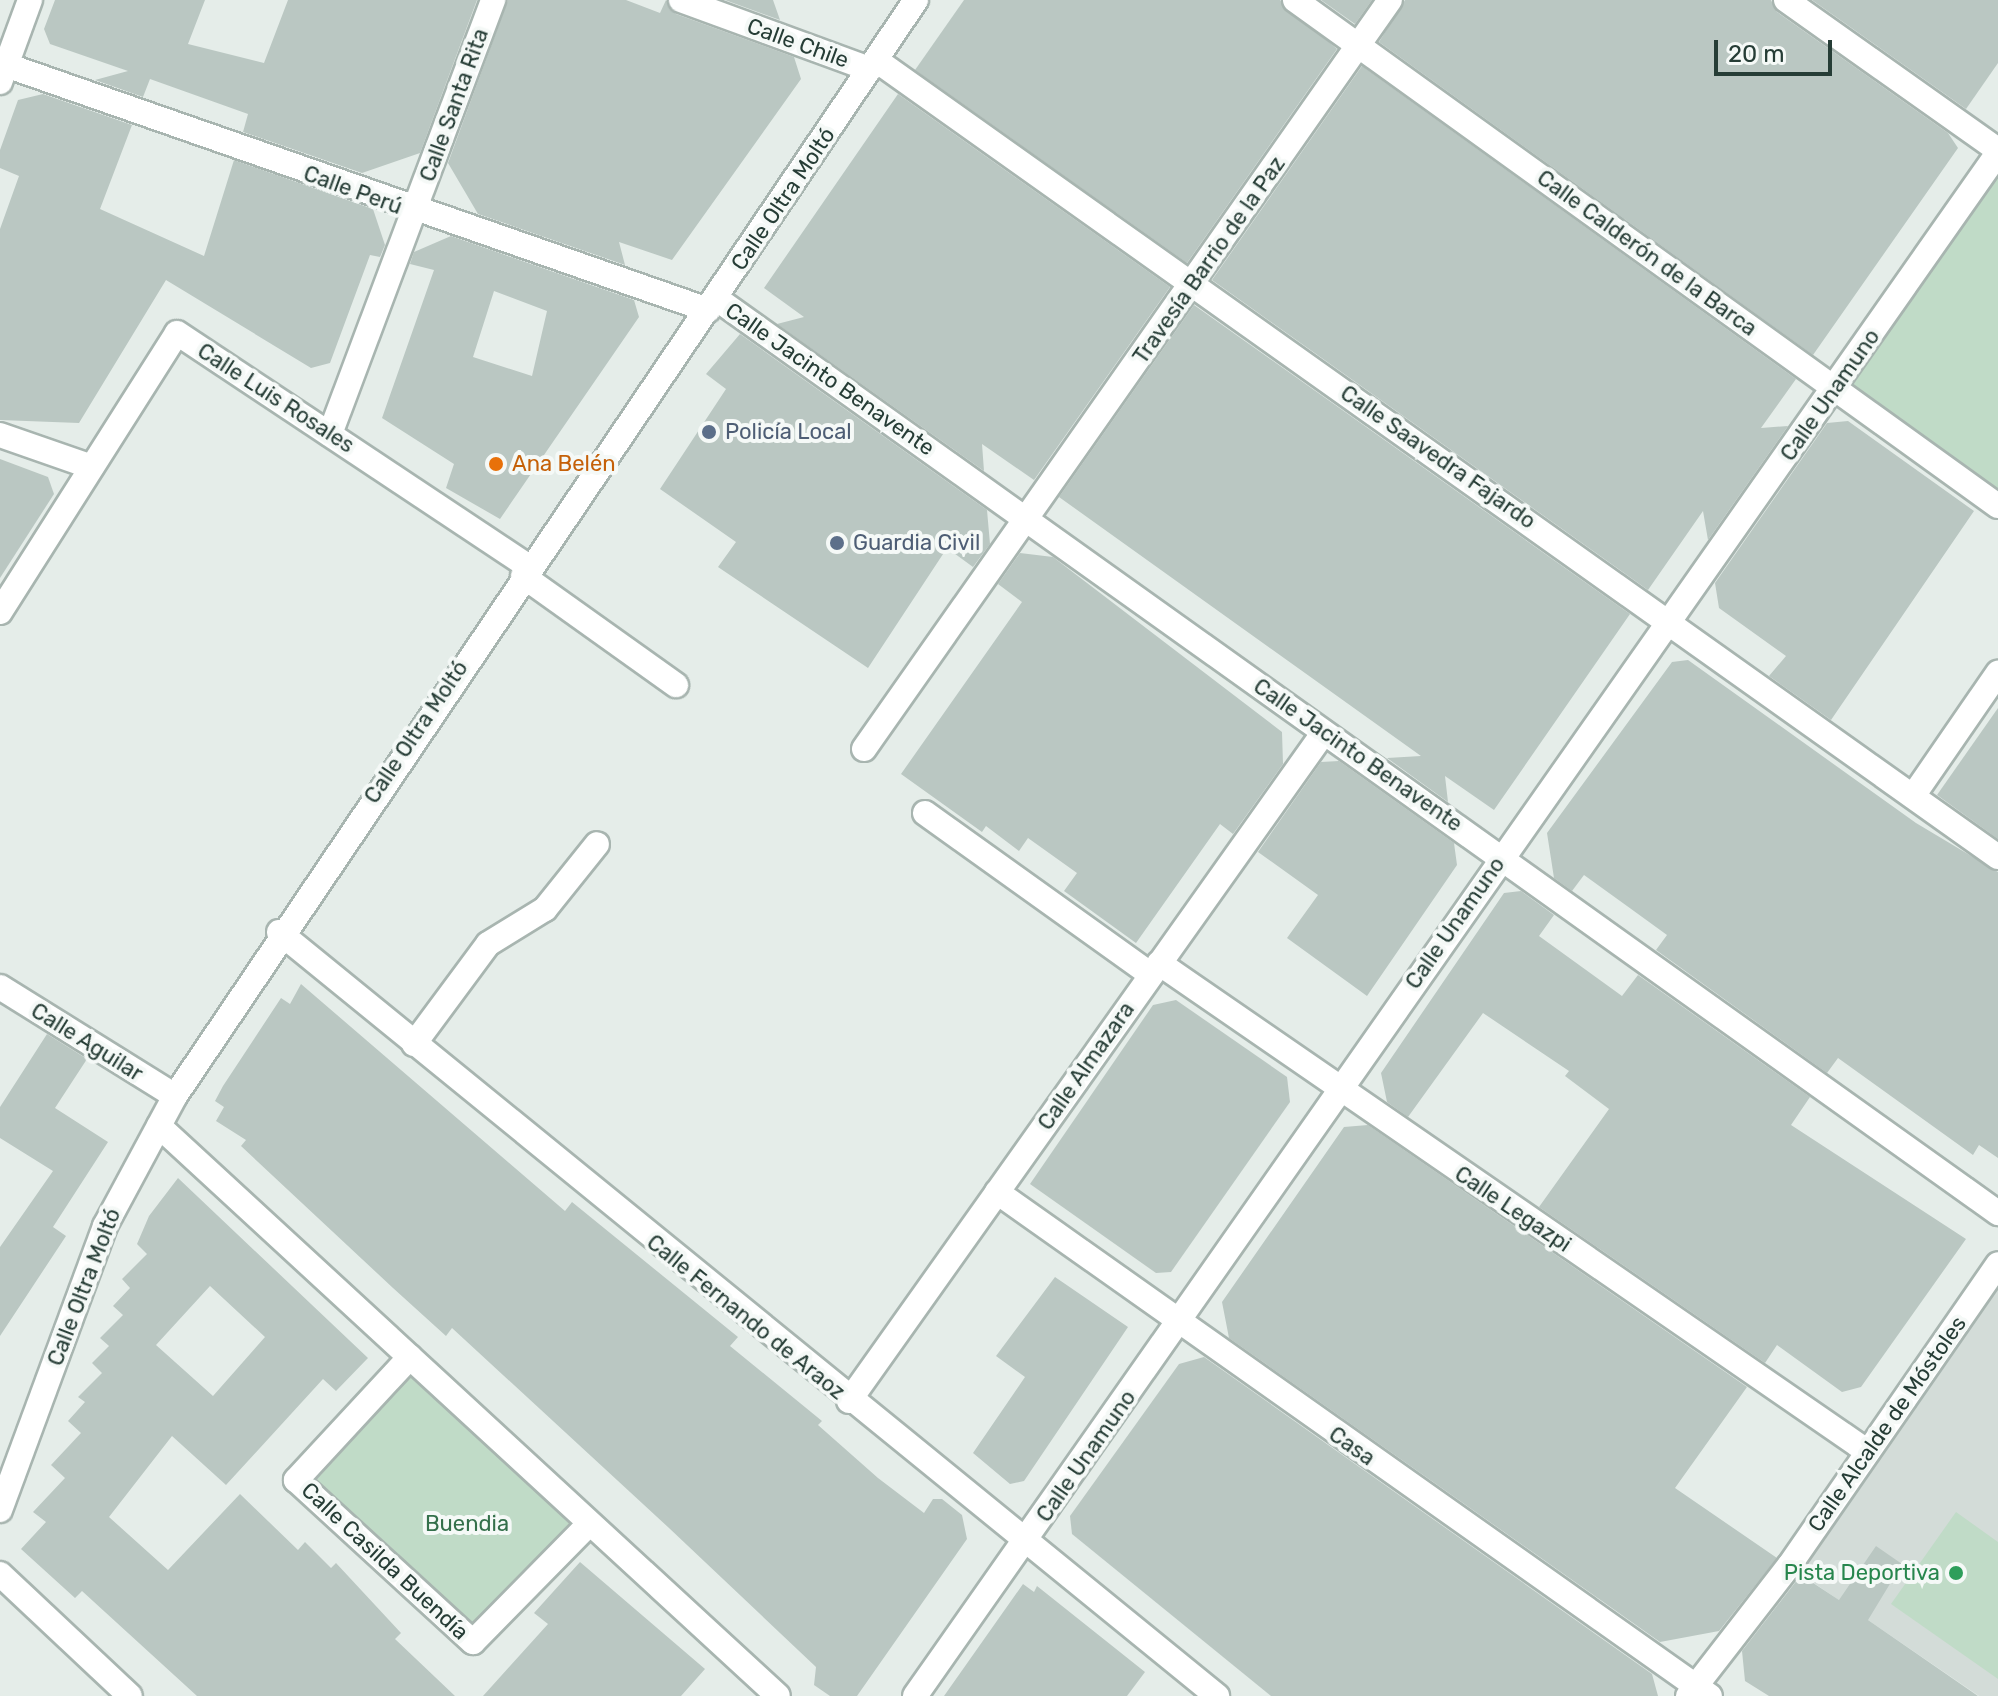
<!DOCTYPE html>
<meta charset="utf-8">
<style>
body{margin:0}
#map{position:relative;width:1998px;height:1696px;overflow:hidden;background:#e5ede9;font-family:Rubik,sans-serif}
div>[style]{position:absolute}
.built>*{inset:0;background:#d3dcd8}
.green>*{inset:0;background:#c0dbc7;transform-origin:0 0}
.building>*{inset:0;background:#bac7c2}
.roads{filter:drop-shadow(2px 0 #a8b5b0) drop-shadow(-2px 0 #a8b5b0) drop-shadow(0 2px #a8b5b0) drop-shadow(0 -2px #a8b5b0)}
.minor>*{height:24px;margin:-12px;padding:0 12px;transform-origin:12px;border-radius:12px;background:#fff}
.dots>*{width:22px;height:22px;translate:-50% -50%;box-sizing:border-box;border:4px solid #f5f9f7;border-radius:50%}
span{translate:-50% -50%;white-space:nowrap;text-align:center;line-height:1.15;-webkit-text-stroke:8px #f5f9f7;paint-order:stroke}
.street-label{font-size:22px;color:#263d36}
.service-label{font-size:22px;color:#4e5e75}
.left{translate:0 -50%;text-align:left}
.food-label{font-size:22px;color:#c56008}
.park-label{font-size:22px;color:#34704b}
.leisure-label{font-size:22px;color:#27864d}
.right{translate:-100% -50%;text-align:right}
.scale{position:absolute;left:1714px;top:40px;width:118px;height:36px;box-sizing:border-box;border:4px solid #263d36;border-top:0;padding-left:10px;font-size:24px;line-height:28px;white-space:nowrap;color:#263d36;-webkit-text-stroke:6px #f5f9f7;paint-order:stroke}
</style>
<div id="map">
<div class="built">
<i style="clip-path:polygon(1998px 1264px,1998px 1696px,1979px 1696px,1789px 1566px)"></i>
</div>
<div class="green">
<i style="clip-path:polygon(1998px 153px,1998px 506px,1836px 389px)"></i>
<i style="left:410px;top:1357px;width:245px;height:168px;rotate:43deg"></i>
<i style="clip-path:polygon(1956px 1512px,1998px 1542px,1998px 1679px,1891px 1604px)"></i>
</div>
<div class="building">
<i style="clip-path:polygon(55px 0,205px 0,188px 44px,264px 63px,288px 0,477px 0,420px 153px,362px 173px,243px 132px,248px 114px,150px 79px,143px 97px,95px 80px,128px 71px,50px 44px,44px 29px)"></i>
<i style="clip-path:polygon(508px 0,626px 0,660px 13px,666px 0,676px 14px,794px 57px,801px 79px,672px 260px,619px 242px,625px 265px,478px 214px,448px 163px)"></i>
<i style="clip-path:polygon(725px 0,773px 0,780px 20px)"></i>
<i style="clip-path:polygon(964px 0,1280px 0,1337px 49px,1187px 263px,915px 70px)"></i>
<i style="clip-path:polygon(1321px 0,1372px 0,1355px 24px)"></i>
<i style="clip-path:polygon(1405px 0,1771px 0,1777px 12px,1948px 133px,1958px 148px,1813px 355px,1379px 42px)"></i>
<i style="clip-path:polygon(1812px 0,1998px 0,1998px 63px,1966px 109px)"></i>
<i style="clip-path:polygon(1362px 66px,1796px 379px,1761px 428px,1788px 426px,1708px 540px,1703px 511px,1648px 590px,1212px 280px)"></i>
<i style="clip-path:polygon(43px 94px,132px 125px,100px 209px,204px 256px,234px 160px,373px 209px,385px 245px,380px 257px,370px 255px,330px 363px,311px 368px,166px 280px,79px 423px,0 420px,0 229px,19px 176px,0 168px,0 150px,18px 100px)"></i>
<i style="clip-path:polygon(898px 94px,1170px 287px,1034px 480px,982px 444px,984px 471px,777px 324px,804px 317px,764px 288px)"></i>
<i style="clip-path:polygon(evenodd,451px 236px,634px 300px,639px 317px,500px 519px,446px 488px,454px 464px,382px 418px,434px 270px,410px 264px,414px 252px,451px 236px,494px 291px,547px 311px,532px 376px,473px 357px,494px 291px)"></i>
<i style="clip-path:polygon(1194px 305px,1630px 614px,1494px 810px,1445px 776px,1448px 802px,1387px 758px,1421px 756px,1059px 497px)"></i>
<i style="clip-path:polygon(740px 334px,987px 510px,990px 544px,973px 567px,947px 548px,868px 668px,718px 567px,736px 542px,660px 489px,726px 389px,706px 374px)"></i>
<i style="clip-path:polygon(1848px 421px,1974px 511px,1831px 720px,1769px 676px,1786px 656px,1719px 608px,1715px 583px,1827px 423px)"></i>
<i style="clip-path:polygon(0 459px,48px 477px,54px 494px,0 578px)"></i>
<i style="clip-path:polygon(1020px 553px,1053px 557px,1282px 732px,1283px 764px,1233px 834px,1220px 824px,1136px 943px,1064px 891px,1077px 873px,1028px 838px,1019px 851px,986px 826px,982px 832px,901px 774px,1022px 602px,998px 584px)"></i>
<i style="clip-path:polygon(1688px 660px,1916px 823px,1998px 872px,1998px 1158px,1979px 1145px,1973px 1155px,1838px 1058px,1827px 1073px,1656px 950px,1667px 935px,1627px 906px,1584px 875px,1572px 891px,1554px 878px,1547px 833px,1672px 662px)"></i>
<i style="clip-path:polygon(1998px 708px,1998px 839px,1937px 795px)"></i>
<i style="clip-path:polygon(1339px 761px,1454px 843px,1457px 865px,1367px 996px,1287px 938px,1318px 895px,1258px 852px,1321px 762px)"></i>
<i style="clip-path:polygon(1521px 891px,1554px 915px,1539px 936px,1622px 996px,1638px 975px,1810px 1097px,1791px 1125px,1966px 1239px,1861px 1387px,1842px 1392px,1777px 1345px,1765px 1363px,1539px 1207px,1609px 1109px,1565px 1076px,1569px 1071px,1483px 1013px,1408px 1117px,1387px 1102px,1381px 1073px,1504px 893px)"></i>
<i style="clip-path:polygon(301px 984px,565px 1211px,572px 1202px,738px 1337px,730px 1346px,822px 1421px,818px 1425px,878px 1478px,924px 1513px,933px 1499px,942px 1499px,962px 1515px,967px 1539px,857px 1696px,830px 1696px,814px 1685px,816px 1667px,669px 1528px,452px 1328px,446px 1336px,393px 1288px,241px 1146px,246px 1140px,216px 1121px,224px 1107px,215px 1101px,223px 1086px,281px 998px,290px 1004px)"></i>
<i style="clip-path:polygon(1176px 1000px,1287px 1077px,1290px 1102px,1171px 1272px,1156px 1273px,1030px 1184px,1153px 1005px)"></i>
<i style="clip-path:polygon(47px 1034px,87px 1059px,55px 1108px,108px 1142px,53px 1227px,66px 1236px,0 1336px,0 1247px,53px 1171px,0 1138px,0 1107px)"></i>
<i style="clip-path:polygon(1368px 1125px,1747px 1387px,1675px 1488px,1777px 1558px,1719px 1631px,1660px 1642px,1229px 1338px,1222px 1302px,1344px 1127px)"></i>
<i style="clip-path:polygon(evenodd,178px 1178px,368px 1358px,336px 1391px,323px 1379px,226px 1485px,172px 1436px,109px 1517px,168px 1570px,240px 1494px,298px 1550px,305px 1542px,331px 1568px,336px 1563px,401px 1633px,395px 1639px,455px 1696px,197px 1696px,82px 1591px,75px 1598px,21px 1549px,46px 1522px,33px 1512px,65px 1478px,51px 1465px,81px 1433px,68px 1421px,85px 1402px,78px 1397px,102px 1373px,92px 1363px,109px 1346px,100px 1338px,123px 1315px,113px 1306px,130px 1288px,122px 1279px,147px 1254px,137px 1244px,149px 1216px,178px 1178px,210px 1286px,265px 1337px,213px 1396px,156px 1345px,210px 1286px)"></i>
<i style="clip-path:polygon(1055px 1277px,1128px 1327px,1024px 1481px,1010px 1484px,973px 1453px,1025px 1377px,996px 1356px)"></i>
<i style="clip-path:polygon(1204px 1357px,1652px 1674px,1658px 1696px,1271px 1696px,1072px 1534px,1070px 1516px,1179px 1364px)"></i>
<i style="clip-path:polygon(1876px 1546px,1902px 1564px,1868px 1620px,1978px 1696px,1769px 1696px,1745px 1681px,1742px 1651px,1801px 1575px,1839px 1600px)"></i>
<i style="clip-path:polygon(580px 1562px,705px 1669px,681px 1696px,483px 1696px,548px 1624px,534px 1613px)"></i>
<i style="clip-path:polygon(1023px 1584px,1034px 1592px,1037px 1586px,1145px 1672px,1127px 1696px,944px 1696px)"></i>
</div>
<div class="roads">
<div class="minor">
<i style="left:681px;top:0;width:201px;rotate:20.1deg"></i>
<i style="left:1295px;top:0;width:866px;rotate:35.75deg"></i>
<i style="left:1786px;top:0;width:260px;rotate:35.3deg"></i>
<i style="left:876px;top:60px;width:1376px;rotate:35.39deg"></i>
<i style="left:0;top:63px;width:750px;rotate:19.23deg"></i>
<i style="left:0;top:82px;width:87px;rotate:-69.9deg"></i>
<i style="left:717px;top:299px;width:1574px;rotate:35.51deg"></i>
<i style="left:330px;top:434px;width:464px;rotate:-69.4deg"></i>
<i style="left:0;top:435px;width:97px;rotate:19.2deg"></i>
<i style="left:523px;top:576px;width:188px;rotate:35.5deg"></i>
<i style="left:0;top:612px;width:330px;rotate:-57.6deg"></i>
<i style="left:177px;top:333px;width:423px;rotate:33.6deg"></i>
<i style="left:864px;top:749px;width:915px;rotate:-54.92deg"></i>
<i style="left:1913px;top:796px;width:150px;rotate:-55.4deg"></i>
<i style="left:925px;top:813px;width:278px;rotate:35.6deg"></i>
<i style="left:279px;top:932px;width:1210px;rotate:39.16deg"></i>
<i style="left:1159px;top:963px;width:861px;rotate:34.59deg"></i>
<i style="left:0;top:987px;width:206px;rotate:31.9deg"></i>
<i style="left:414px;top:1044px;width:124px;rotate:-53.5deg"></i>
<i style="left:488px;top:944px;width:67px;rotate:-31.6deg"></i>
<i style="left:545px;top:909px;width:83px;rotate:-51.3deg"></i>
<i style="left:159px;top:1126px;width:841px;rotate:42.64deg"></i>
<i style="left:997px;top:1192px;width:873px;rotate:35.26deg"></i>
<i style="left:410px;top:1357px;width:168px;rotate:132.8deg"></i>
<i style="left:296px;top:1480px;width:240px;rotate:42.5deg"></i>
<i style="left:473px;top:1642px;width:165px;rotate:-45.5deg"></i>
<i style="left:849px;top:1401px;width:820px;rotate:-54.62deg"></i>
<i style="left:0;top:1510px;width:303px;rotate:-69.7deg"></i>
<i style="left:105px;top:1226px;width:148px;rotate:-61.7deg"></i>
<i style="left:175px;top:1096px;width:1323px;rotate:-55.94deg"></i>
<i style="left:0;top:1574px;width:178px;rotate:43.2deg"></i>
<i style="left:915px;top:1696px;width:1885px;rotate:-54.94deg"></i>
<i style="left:1688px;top:1696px;width:165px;rotate:-52.2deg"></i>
<i style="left:1789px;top:1566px;width:367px;rotate:-55.3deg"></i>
</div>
</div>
<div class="dots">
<i style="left:709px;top:432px;background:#5c6f8a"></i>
<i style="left:496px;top:464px;background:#e8710a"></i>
<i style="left:837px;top:543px;background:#5c6f8a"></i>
<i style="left:1956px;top:1573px;background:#2e9e5b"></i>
</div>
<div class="street-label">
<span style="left:798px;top:43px;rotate:20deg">Calle Chile</span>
<span style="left:454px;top:105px;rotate:-70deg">Calle Santa Rita</span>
<span style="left:353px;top:190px;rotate:20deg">Calle Perú</span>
<span style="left:783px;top:199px;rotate:-56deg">Calle Oltra Moltó</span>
<span style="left:1647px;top:253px;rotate:36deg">Calle Calderón de la Barca</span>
<span style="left:1209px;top:260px;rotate:-55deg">Travesía Barrio de la Paz</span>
<span style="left:830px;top:379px;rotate:35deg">Calle Jacinto Benavente</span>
<span style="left:1830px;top:395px;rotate:-55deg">Calle Unamuno</span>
<span style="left:276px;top:398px;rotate:33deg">Calle Luis Rosales</span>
<span style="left:1438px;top:457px;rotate:35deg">Calle Saavedra Fajardo</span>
<span style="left:416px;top:732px;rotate:-56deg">Calle Oltra Moltó</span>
<span style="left:1358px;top:755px;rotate:35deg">Calle Jacinto Benavente</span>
<span style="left:1455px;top:923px;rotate:-55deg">Calle Unamuno</span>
<span style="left:87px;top:1042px;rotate:32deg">Calle Aguilar</span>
<span style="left:1086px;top:1066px;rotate:-55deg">Calle Almazara</span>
<span style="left:1513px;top:1209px;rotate:34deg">Calle Legazpi</span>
<span style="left:84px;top:1287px;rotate:-69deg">Calle Oltra Moltó</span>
<span style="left:746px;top:1317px;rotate:39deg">Calle Fernando de Araoz</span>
<span style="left:1887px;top:1424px;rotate:-55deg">Calle Alcalde de Móstoles</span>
<span style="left:1352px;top:1446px;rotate:35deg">Casa</span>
<span style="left:1086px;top:1456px;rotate:-55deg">Calle Unamuno</span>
<span style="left:385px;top:1561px;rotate:43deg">Calle Casilda Buendía</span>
</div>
<div class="service-label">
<span class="left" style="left:725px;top:432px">Policía Local</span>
<span class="left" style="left:853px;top:543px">Guardia Civil</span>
</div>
<div class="food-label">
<span class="left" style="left:512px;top:464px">Ana Belén</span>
</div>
<div class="park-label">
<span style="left:467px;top:1524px">Buendia</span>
</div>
<div class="leisure-label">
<span class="right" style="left:1940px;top:1573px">Pista Deportiva</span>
</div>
<div class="scale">20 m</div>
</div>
